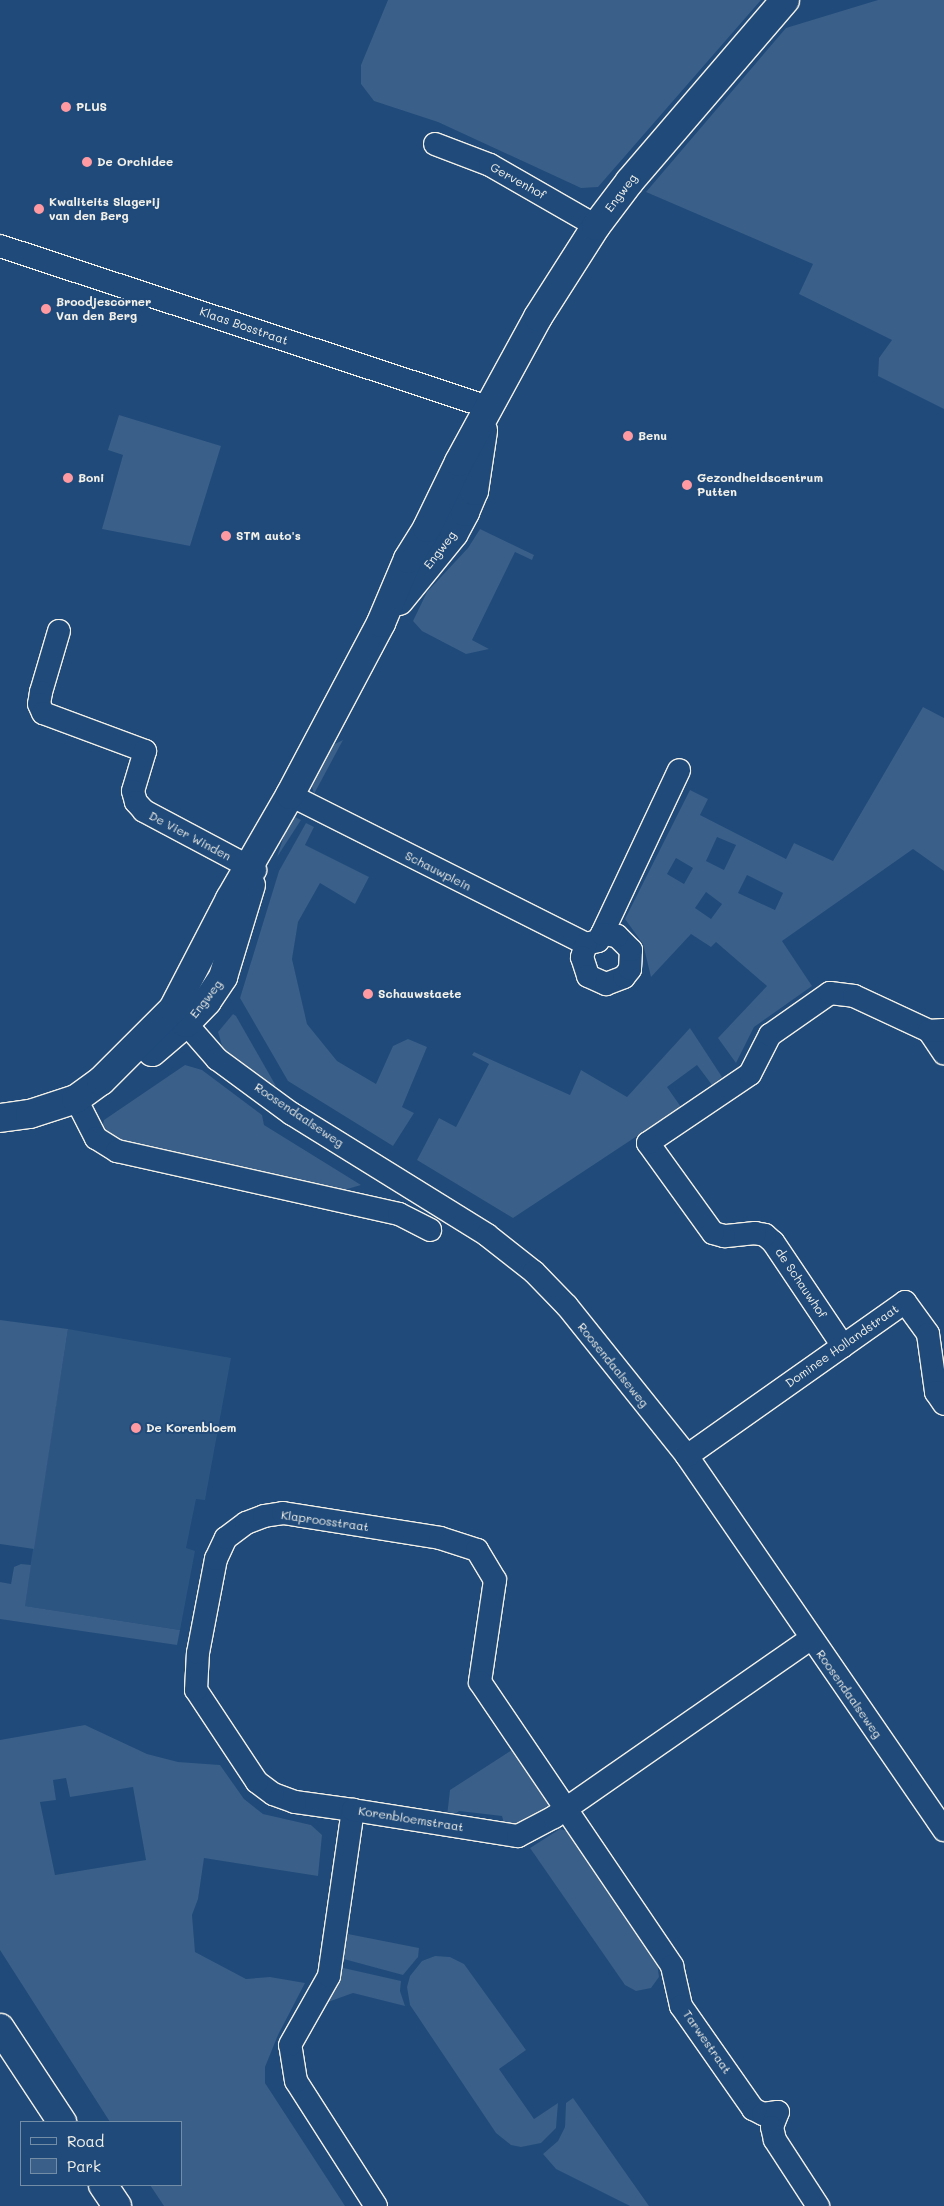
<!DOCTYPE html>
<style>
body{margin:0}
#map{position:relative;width:944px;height:2206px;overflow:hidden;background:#1f4a7a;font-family:Mali,sans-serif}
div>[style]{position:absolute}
.built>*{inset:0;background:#2d5581}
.green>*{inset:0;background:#3a5f88}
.roads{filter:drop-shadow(1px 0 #f4f1e8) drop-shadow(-1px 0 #f4f1e8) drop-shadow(0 1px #f4f1e8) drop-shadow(0 -1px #f4f1e8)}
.street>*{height:22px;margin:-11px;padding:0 11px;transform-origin:11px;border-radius:11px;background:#1f4a7a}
.secondary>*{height:28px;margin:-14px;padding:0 14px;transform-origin:14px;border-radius:14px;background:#1f4a7a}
.primary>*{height:28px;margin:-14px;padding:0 14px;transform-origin:14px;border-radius:14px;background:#1f4a7a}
.dots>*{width:14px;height:14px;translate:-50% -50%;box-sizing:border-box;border:2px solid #1f4a7a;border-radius:50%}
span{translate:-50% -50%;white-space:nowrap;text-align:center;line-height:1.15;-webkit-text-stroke:4px #1f4a7a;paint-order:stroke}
.poi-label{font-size:12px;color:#f4f1e8;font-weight:700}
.left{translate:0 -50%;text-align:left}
.street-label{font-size:12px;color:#f4f1e8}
.legend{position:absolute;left:20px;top:2121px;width:162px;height:65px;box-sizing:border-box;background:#1f4a7a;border:1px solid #748da6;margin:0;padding:6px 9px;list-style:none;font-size:15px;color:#f4f1e8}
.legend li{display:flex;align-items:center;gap:10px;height:25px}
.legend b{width:25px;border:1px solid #748da6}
</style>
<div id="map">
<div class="built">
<i style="clip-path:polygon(68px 1329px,231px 1358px,205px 1500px,196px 1499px,186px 1548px,195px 1551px,180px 1630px,24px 1606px)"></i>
</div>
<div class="green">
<i style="clip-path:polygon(388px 0,761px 0,598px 187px,581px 188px,438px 122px,374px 101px,361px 84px,361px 65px)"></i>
<i style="clip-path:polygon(878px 0,944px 0,944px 409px,878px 376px,879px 358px,892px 340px,799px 294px,813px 264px,646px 192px,786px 28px)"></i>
<i style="clip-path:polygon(119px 415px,221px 446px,190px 546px,102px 529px,123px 455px,108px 450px)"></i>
<i style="clip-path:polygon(480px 529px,534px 555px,532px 560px,515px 552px,472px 640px,489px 649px,466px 654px,422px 631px,413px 621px,427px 592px,468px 548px)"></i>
<i style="clip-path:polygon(evenodd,923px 707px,944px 718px,944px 871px,913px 849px,782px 941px,812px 986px,754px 1027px,736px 1063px,718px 1038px,767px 986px,716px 942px,711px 947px,691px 934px,651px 977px,643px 944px,625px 919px,690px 790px,708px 799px,700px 815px,786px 859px,794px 843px,833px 861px,923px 707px,717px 837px,736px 845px,724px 870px,706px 861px,717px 837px,923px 707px,676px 858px,693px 868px,684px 884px,667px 874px,676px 858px,923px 707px,747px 875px,783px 893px,775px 910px,738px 893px,747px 875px,923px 707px,706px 892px,722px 904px,711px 919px,695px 908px,706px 892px)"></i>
<i style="clip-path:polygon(343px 740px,314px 794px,311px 783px,331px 746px)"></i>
<i style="clip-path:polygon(293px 816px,301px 820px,277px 857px,286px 830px)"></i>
<i style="clip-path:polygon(306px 823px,314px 827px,305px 845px,369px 877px,355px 904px,320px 883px,298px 922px,292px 959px,307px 1024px,337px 1061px,376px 1084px,393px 1046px,408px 1039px,427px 1047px,402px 1107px,414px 1113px,393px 1146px,288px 1081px,240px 998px,279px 871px)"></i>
<i style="clip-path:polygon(233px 1014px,236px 1016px,276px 1086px,269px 1085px,224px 1052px,218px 1032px)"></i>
<i style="clip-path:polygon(690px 1028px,722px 1077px,712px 1085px,697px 1065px,667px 1087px,681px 1107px,513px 1218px,417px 1160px,439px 1118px,456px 1127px,489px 1064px,472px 1055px,474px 1052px,570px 1095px,581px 1070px,627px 1097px)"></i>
<i style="clip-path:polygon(185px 1065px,202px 1070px,262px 1115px,264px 1125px,361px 1185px,337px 1192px,112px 1141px,102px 1128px,104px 1120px)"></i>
<i style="clip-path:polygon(0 1320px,68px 1329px,34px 1549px,0 1544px)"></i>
<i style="clip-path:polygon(21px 1564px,31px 1565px,25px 1606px,180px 1630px,177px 1645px,0 1619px,0 1582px,11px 1584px,14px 1567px)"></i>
<i style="clip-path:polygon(evenodd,85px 1725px,147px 1754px,178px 1762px,220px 1765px,244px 1799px,263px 1814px,311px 1825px,322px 1835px,318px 1876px,204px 1858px,198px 1899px,192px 1915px,195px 1952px,246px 1979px,270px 1977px,305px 1983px,278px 2035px,265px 2067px,265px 2083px,345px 2206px,164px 2206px,150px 2185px,181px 2185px,181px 2122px,110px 2122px,0 1950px,0 1740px,85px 1725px,66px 1778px,70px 1797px,133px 1787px,146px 1860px,55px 1875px,40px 1802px,56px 1800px,53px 1780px,66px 1778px)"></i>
<i style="clip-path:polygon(512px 1750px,550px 1807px,515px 1828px,505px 1827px,502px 1816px,459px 1811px,452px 1817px,447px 1816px,450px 1790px)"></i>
<i style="clip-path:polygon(560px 1829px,567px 1831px,657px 1962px,659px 1977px,651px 1988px,636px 1991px,625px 1985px,530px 1848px)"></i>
<i style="clip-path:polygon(348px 1934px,419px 1948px,418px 1957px,403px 1975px,340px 1958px,344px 1936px)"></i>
<i style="clip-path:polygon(435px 1956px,450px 1957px,464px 1964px,526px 2050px,499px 2069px,534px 2119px,558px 2103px,556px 2128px,541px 2143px,521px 2147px,511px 2145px,496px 2133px,410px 2005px,407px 1987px,410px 1976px,422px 1961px)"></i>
<i style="clip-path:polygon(339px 1967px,401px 1981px,400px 1991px,405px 2006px,353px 1993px,328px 2002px)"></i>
<i style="clip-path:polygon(573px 2098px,649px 2206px,630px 2206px,556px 2169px,543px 2154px,558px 2141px,565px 2127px,566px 2103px)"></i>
</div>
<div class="roads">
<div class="street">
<i style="left:435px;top:144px;width:59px;rotate:20.9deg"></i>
<i style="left:490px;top:165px;width:122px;rotate:29.9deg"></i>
<i style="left:0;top:246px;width:514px;rotate:18.26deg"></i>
<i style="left:59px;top:631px;width:64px;rotate:106.4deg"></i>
<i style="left:41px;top:692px;width:12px;rotate:99deg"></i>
<i style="left:39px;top:704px;width:10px;rotate:66deg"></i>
<i style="left:43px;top:713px;width:109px;rotate:20.4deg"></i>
<i style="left:145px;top:751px;width:42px;rotate:106.7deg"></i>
<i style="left:133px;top:791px;width:11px;rotate:75deg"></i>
<i style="left:136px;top:802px;width:12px;rotate:48deg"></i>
<i style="left:144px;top:811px;width:126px;rotate:28deg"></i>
<i style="left:290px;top:795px;width:331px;rotate:26.7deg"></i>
<i style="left:586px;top:944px;width:12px;rotate:-14deg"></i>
<i style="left:598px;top:941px;width:8px;rotate:-60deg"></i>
<i style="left:602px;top:934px;width:181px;rotate:-64.8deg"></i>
<i style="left:586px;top:944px;width:14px;rotate:107deg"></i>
<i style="left:582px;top:957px;width:20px;rotate:72deg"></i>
<i style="left:588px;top:976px;width:20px;rotate:24deg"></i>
<i style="left:606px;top:984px;width:19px;rotate:-21deg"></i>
<i style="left:624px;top:977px;width:10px;rotate:-53deg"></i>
<i style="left:630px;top:969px;width:19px;rotate:-87deg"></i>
<i style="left:631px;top:950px;width:20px;rotate:-135deg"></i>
<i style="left:617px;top:936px;width:15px;rotate:-172deg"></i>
<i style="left:175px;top:1011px;width:64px;rotate:48.8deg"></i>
<i style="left:217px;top:1059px;width:93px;rotate:36.3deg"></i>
<i style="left:292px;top:1114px;width:229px;rotate:31.8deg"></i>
<i style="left:487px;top:1235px;width:60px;rotate:38.2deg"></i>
<i style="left:534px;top:1272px;width:47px;rotate:45.9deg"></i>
<i style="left:567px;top:1306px;width:192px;rotate:51.3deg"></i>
<i style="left:687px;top:1456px;width:454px;rotate:55.5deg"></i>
<i style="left:929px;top:1031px;width:27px;rotate:56deg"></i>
<i style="left:76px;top:1099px;width:44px;rotate:62.9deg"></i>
<i style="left:96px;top:1138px;width:25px;rotate:32deg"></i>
<i style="left:117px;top:1151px;width:289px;rotate:12.6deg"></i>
<i style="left:399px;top:1214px;width:35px;rotate:27deg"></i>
<i style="left:843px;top:1346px;width:125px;rotate:-123.9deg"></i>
<i style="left:773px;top:1242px;width:11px;rotate:-139deg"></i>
<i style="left:765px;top:1235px;width:10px;rotate:-169deg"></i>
<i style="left:755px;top:1233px;width:31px;rotate:174deg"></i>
<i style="left:724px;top:1236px;width:11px;rotate:-165deg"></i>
<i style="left:713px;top:1233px;width:111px;rotate:-125.8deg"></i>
<i style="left:648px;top:1143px;width:123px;rotate:-34.1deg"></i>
<i style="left:750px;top:1074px;width:44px;rotate:-62.9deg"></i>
<i style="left:770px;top:1035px;width:73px;rotate:-35deg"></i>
<i style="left:830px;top:993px;width:24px;rotate:7deg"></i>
<i style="left:854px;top:996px;width:83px;rotate:25deg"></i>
<i style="left:929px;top:1031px;width:15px;rotate:-4deg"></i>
<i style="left:687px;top:1456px;width:267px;rotate:-35.2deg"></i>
<i style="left:905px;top:1302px;width:39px;rotate:54deg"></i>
<i style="left:928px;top:1334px;width:59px;rotate:82.1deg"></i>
<i style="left:936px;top:1392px;width:14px;rotate:56deg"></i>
<i style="left:353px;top:1810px;width:59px;rotate:-172.1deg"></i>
<i style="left:295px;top:1802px;width:23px;rotate:-160deg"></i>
<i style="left:273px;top:1794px;width:20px;rotate:-143deg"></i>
<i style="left:257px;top:1782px;width:110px;rotate:-123.5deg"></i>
<i style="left:196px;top:1690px;width:37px;rotate:-87deg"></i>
<i style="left:198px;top:1653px;width:96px;rotate:-79.2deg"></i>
<i style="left:216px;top:1559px;width:23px;rotate:-65deg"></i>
<i style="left:226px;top:1538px;width:25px;rotate:-37deg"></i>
<i style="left:246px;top:1523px;width:19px;rotate:-21deg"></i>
<i style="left:264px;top:1516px;width:19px;rotate:-9deg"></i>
<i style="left:283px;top:1513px;width:159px;rotate:9deg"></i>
<i style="left:440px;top:1538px;width:39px;rotate:18deg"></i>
<i style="left:477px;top:1550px;width:35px;rotate:59deg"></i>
<i style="left:495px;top:1580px;width:103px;rotate:98.4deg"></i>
<i style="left:480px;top:1682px;width:343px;rotate:55.9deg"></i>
<i style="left:672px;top:1966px;width:41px;rotate:77.3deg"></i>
<i style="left:681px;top:2006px;width:126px;rotate:55deg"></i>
<i style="left:753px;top:2109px;width:11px;rotate:27deg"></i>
<i style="left:763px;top:2114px;width:15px;rotate:-8deg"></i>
<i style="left:778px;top:2112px;width:16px;rotate:112deg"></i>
<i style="left:772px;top:2127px;width:13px;rotate:77deg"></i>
<i style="left:775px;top:2140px;width:79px;rotate:56.9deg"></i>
<i style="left:376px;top:2206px;width:148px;rotate:-122.6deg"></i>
<i style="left:296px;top:2081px;width:36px;rotate:-99deg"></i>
<i style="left:290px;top:2045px;width:79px;rotate:-60.5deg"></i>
<i style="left:329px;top:1976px;width:168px;rotate:-81.8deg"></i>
<i style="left:353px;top:1810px;width:167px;rotate:9deg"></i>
<i style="left:518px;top:1836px;width:41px;rotate:-27.8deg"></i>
<i style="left:554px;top:1817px;width:312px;rotate:-34.8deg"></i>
</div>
<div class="secondary">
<i style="left:399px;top:601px;width:87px;rotate:-51deg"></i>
<i style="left:454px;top:533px;width:24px;rotate:-62deg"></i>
<i style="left:465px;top:512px;width:23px;rotate:-67deg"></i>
<i style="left:474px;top:491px;width:61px;rotate:-81.5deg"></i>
<i style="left:152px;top:1052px;width:45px;rotate:-40.5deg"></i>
<i style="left:186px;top:1023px;width:30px;rotate:-46deg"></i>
<i style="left:207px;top:1001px;width:29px;rotate:-56deg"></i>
<i style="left:223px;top:977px;width:96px;rotate:-73.1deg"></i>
<i style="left:0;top:1118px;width:30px;rotate:-8deg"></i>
<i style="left:30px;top:1114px;width:48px;rotate:-18.1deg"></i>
<i style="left:76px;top:1099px;width:31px;rotate:-36deg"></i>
<i style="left:101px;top:1081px;width:102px;rotate:-45deg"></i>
<i style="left:173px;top:1009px;width:124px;rotate:-62.6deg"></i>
<i style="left:230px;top:899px;width:120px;rotate:-60deg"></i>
<i style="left:290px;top:795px;width:195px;rotate:-62.1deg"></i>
<i style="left:381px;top:623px;width:69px;rotate:-67.1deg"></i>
<i style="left:408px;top:559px;width:36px;rotate:-58deg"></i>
<i style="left:427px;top:528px;width:73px;rotate:-64.1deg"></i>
<i style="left:459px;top:462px;width:165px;rotate:-61.4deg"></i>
<i style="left:538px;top:317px;width:108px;rotate:-57.5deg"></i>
<i style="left:596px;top:226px;width:56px;rotate:-52.9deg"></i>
<i style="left:630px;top:181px;width:238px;rotate:-49.4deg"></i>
</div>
<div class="primary">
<i style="left:0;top:2028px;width:113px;rotate:56.6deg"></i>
<i style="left:103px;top:2185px;width:25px;rotate:56deg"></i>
</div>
</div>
<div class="dots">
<i style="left:66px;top:107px;background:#ff9aa2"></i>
<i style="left:87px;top:162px;background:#ff9aa2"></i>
<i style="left:39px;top:209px;background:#ff9aa2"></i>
<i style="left:46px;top:309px;background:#ff9aa2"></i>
<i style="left:628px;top:436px;background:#ff9aa2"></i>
<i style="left:68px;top:478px;background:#ff9aa2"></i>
<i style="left:687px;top:485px;background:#ff9aa2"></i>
<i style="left:226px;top:536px;background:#ff9aa2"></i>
<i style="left:368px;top:994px;background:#ff9aa2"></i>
<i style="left:136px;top:1428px;background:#ff9aa2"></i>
</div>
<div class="poi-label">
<span class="left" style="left:76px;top:107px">PLUS</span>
<span class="left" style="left:97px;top:162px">De Orchidee</span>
<span class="left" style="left:49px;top:209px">Kwaliteits Slagerij<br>van den Berg</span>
<span class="left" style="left:56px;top:309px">Broodjescorner<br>Van den Berg</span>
<span class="left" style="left:638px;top:436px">Benu</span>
<span class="left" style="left:78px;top:478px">Boni</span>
<span class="left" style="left:697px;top:485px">Gezondheidscentrum<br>Putten</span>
<span class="left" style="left:236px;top:536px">STM auto's</span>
<span class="left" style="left:378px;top:994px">Schauwstaete</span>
<span class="left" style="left:146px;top:1428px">De Korenbloem</span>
</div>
<div class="street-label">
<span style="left:518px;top:181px;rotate:29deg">Gervenhof</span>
<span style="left:621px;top:193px;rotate:-53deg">Engweg</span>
<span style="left:244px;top:326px;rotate:19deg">Klaas Bosstraat</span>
<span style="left:440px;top:550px;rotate:-52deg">Engweg</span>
<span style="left:190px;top:836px;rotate:28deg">De Vier Winden</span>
<span style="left:438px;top:871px;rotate:27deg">Schauwplein</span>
<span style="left:206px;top:999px;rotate:-52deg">Engweg</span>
<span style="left:299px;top:1115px;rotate:34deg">Roosendaalseweg</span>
<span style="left:801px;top:1283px;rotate:56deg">de Schauwhof</span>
<span style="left:842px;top:1346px;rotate:-35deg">Dominee Hollandstraat</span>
<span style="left:613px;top:1365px;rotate:51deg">Roosendaalseweg</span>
<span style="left:325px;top:1521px;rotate:8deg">Klaproosstraat</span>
<span style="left:849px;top:1694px;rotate:55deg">Roosendaalseweg</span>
<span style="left:411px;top:1819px;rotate:9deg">Korenbloemstraat</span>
<span style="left:707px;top:2042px;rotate:55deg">Tarwestraat</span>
</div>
<ul class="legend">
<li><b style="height:6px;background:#1f4a7a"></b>Road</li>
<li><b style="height:14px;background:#3a5f88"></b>Park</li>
</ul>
</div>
